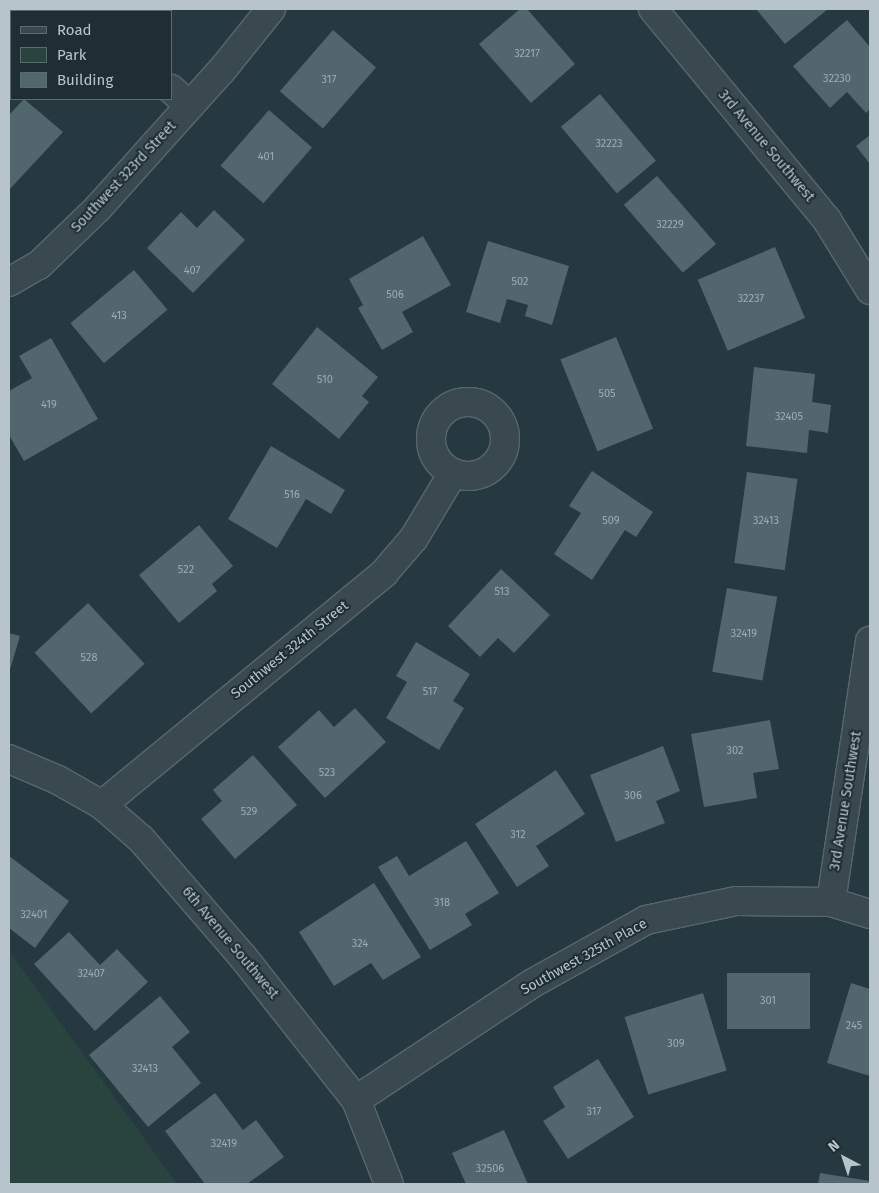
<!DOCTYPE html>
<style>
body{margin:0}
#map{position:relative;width:879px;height:1193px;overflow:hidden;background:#263840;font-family:"Fira Sans",sans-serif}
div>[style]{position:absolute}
.green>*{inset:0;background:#29433e}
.building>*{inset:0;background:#51666d;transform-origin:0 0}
.roads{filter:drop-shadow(1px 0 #58676e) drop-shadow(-1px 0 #58676e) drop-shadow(0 1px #58676e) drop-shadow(0 -1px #58676e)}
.minor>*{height:28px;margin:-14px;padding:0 14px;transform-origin:14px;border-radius:14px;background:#3a4950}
.minor>.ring{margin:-14px;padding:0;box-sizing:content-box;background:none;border:28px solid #3a4950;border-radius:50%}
span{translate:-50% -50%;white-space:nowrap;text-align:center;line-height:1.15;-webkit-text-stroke:4px #1f2e35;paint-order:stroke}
.number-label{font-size:11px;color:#9eacb4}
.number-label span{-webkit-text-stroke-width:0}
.street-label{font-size:14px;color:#b7c4cb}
.frame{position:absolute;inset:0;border:10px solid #b7c4cb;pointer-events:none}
.legend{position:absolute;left:10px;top:10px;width:162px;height:90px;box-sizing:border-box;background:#1f2e35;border:1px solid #5c6a71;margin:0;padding:6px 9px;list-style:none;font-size:15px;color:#b7c4cb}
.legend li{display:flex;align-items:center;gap:10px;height:25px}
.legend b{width:25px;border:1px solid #5c6a71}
.north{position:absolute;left:819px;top:1133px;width:50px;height:50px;-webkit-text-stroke:4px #1f2e35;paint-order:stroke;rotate:320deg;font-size:14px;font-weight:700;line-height:20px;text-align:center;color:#b7c4cb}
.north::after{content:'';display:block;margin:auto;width:18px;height:22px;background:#b7c4cb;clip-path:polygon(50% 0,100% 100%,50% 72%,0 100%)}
</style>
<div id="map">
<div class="green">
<i style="clip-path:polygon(9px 951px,177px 1184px,9px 1184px)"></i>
</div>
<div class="building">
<i style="clip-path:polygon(520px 9px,527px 9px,575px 64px,531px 103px,479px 44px)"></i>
<i style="clip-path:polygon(756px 9px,828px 9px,785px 44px)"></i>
<i style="clip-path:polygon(847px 20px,870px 47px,870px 109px,866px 113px,847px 92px,830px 108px,793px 66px)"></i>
<i style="left:333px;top:30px;width:57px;height:81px;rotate:41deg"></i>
<i style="left:600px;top:94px;width:87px;height:51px;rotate:50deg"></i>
<i style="clip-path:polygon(24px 99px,63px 132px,9px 190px,9px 115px)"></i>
<i style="left:269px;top:110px;width:57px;height:74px;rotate:41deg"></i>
<i style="clip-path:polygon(870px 135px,870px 164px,856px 146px)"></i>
<i style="left:657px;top:176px;width:90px;height:44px;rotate:49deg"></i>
<i style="clip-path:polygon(214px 210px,245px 240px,193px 293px,147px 248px,181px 212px,197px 228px)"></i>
<i style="clip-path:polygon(423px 236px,451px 285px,402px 312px,413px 332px,382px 350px,358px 308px,363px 305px,349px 279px)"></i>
<i style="clip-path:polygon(488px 241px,569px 266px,552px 325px,525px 316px,528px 305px,507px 299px,500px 323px,466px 312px)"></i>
<i style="left:775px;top:247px;width:77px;height:84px;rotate:67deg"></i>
<i style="left:134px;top:270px;width:52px;height:83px;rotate:50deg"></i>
<i style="clip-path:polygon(317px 327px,378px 377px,362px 396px,369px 402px,339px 439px,272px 384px)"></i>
<i style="left:616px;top:337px;width:99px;height:60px;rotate:68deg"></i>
<i style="clip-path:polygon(51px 338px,98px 419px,24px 461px,9px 435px,9px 391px,32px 378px,19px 356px)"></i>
<i style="clip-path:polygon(754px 367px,815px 374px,812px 402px,831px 405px,828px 433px,809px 430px,807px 453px,746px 446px)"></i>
<i style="clip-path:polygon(271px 446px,345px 490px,331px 514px,306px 499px,277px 548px,228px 519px)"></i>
<i style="clip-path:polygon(592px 471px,653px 512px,636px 537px,625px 530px,592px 580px,554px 554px,581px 513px,569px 506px)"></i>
<i style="left:747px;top:472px;width:51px;height:92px;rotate:8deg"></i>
<i style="clip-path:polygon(199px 525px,233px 566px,212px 584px,217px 591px,179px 623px,139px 575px)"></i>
<i style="clip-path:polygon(501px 569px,550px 615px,514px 653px,498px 638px,480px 657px,448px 626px)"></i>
<i style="left:727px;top:588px;width:51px;height:85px;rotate:10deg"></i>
<i style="left:88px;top:603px;width:83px;height:73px;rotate:47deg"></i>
<i style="clip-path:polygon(9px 633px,20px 636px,9px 673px)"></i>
<i style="clip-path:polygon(416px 642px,470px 674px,453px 701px,464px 708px,439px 750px,386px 718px,407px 682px,396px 676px)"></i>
<i style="clip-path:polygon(355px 708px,386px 742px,325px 798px,278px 747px,319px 710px,334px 727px)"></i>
<i style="clip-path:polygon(770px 720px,779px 769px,753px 773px,757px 798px,704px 807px,691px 734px)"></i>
<i style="clip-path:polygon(663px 746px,680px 791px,656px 801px,665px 823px,616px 842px,590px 775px)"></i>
<i style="clip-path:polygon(253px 755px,297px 805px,235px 859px,201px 819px,222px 801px,213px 790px)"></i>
<i style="clip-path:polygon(556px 770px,585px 814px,536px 846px,549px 866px,517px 887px,475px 824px)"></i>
<i style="clip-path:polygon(466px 841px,499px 893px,465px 914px,472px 925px,430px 950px,378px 867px,397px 856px,409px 876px)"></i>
<i style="clip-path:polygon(9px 856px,69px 901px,35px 948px,9px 928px)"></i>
<i style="clip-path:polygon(374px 883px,421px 957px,383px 980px,371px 963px,334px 986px,299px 932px)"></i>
<i style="clip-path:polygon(69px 932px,100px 965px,117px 949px,148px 982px,95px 1031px,34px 964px)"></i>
<i style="left:810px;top:973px;width:56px;height:83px;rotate:90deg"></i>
<i style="clip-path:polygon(851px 983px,870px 989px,870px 1076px,827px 1063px)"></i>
<i style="left:703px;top:993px;width:81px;height:82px;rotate:73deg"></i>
<i style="clip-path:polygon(160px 996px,190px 1032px,172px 1047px,201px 1083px,148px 1127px,89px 1055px)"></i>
<i style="clip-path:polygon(598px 1059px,634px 1117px,568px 1159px,543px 1121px,565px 1107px,553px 1087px)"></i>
<i style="clip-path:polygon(215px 1093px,243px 1130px,256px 1120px,284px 1157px,247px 1184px,205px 1184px,165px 1131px)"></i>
<i style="clip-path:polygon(504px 1130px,528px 1184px,466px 1184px,452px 1153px)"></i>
<i style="clip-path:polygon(820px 1173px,870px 1181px,870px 1184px,818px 1184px)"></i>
</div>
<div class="roads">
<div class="minor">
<i style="left:26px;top:9px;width:5px;rotate:22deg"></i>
<i style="left:653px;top:9px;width:273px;rotate:50.5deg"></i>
<i style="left:827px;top:220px;width:82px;rotate:58.4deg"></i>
<i style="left:67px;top:11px;width:4px;rotate:-34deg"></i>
<i style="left:171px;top:89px;width:24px;rotate:42deg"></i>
<i style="left:9px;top:282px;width:34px;rotate:-30deg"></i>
<i style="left:39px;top:265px;width:82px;rotate:-44deg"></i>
<i style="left:98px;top:208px;width:186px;rotate:-48.1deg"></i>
<i style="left:222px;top:70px;width:78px;rotate:-51.2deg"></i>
<i class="ring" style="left:431px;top:402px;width:46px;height:46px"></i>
<i style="left:9px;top:759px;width:53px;rotate:23.2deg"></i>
<i style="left:58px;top:780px;width:51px;rotate:29.6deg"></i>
<i style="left:102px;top:805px;width:52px;rotate:41.1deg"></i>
<i style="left:141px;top:839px;width:156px;rotate:49.2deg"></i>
<i style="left:243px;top:957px;width:182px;rotate:51.7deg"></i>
<i style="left:356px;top:1100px;width:90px;rotate:68.6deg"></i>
<i style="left:102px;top:805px;width:365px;rotate:-39.4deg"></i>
<i style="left:384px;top:573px;width:46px;rotate:-49.4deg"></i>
<i style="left:414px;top:538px;width:76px;rotate:-59deg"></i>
<i style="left:831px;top:902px;width:264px;rotate:-81.5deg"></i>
<i style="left:356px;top:1100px;width:212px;rotate:-33.5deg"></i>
<i style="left:533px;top:983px;width:129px;rotate:-29.1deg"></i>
<i style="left:646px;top:920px;width:92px;rotate:-11.9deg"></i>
<i style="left:736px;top:901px;width:95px;rotate:0.6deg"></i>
<i style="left:831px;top:902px;width:41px;rotate:17.1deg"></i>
</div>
</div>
<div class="number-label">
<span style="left:527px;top:54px">32217</span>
<span style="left:837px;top:79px">32230</span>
<span style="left:329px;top:80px">317</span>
<span style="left:609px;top:144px">32223</span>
<span style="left:266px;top:157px">401</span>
<span style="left:670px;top:225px">32229</span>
<span style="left:192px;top:271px">407</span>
<span style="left:520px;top:282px">502</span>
<span style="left:395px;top:295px">506</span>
<span style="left:751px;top:299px">32237</span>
<span style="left:119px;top:316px">413</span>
<span style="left:325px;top:380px">510</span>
<span style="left:607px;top:394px">505</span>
<span style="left:49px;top:405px">419</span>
<span style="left:789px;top:417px">32405</span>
<span style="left:292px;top:495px">516</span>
<span style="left:611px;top:521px">509</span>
<span style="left:766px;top:521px">32413</span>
<span style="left:186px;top:570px">522</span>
<span style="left:502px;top:592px">513</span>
<span style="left:744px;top:634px">32419</span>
<span style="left:89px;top:658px">528</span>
<span style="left:430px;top:692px">517</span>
<span style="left:735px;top:751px">302</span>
<span style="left:327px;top:773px">523</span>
<span style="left:633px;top:796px">306</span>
<span style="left:249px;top:812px">529</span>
<span style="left:518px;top:835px">312</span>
<span style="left:442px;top:903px">318</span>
<span style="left:34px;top:915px">32401</span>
<span style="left:360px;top:944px">324</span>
<span style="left:91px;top:974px">32407</span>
<span style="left:768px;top:1001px">301</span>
<span style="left:854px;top:1026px">245</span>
<span style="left:676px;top:1044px">309</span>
<span style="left:145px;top:1069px">32413</span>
<span style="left:594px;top:1112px">317</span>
<span style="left:224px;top:1144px">32419</span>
<span style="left:490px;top:1169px">32506</span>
</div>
<div class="street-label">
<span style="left:766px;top:146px;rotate:50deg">3rd Avenue Southwest</span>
<span style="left:124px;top:177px;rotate:-47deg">Southwest 323rd Street</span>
<span style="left:290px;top:650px;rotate:-39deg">Southwest 324th Street</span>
<span style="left:846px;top:801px;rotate:-81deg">3rd Avenue Southwest</span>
<span style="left:230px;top:943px;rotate:50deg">6th Avenue Southwest</span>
<span style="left:584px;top:957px;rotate:-29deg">Southwest 325th Place</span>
</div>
<div class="frame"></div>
<ul class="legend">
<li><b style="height:6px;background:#3a4950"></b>Road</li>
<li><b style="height:14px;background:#29433e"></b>Park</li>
<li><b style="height:14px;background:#51666d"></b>Building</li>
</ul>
<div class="north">N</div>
</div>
